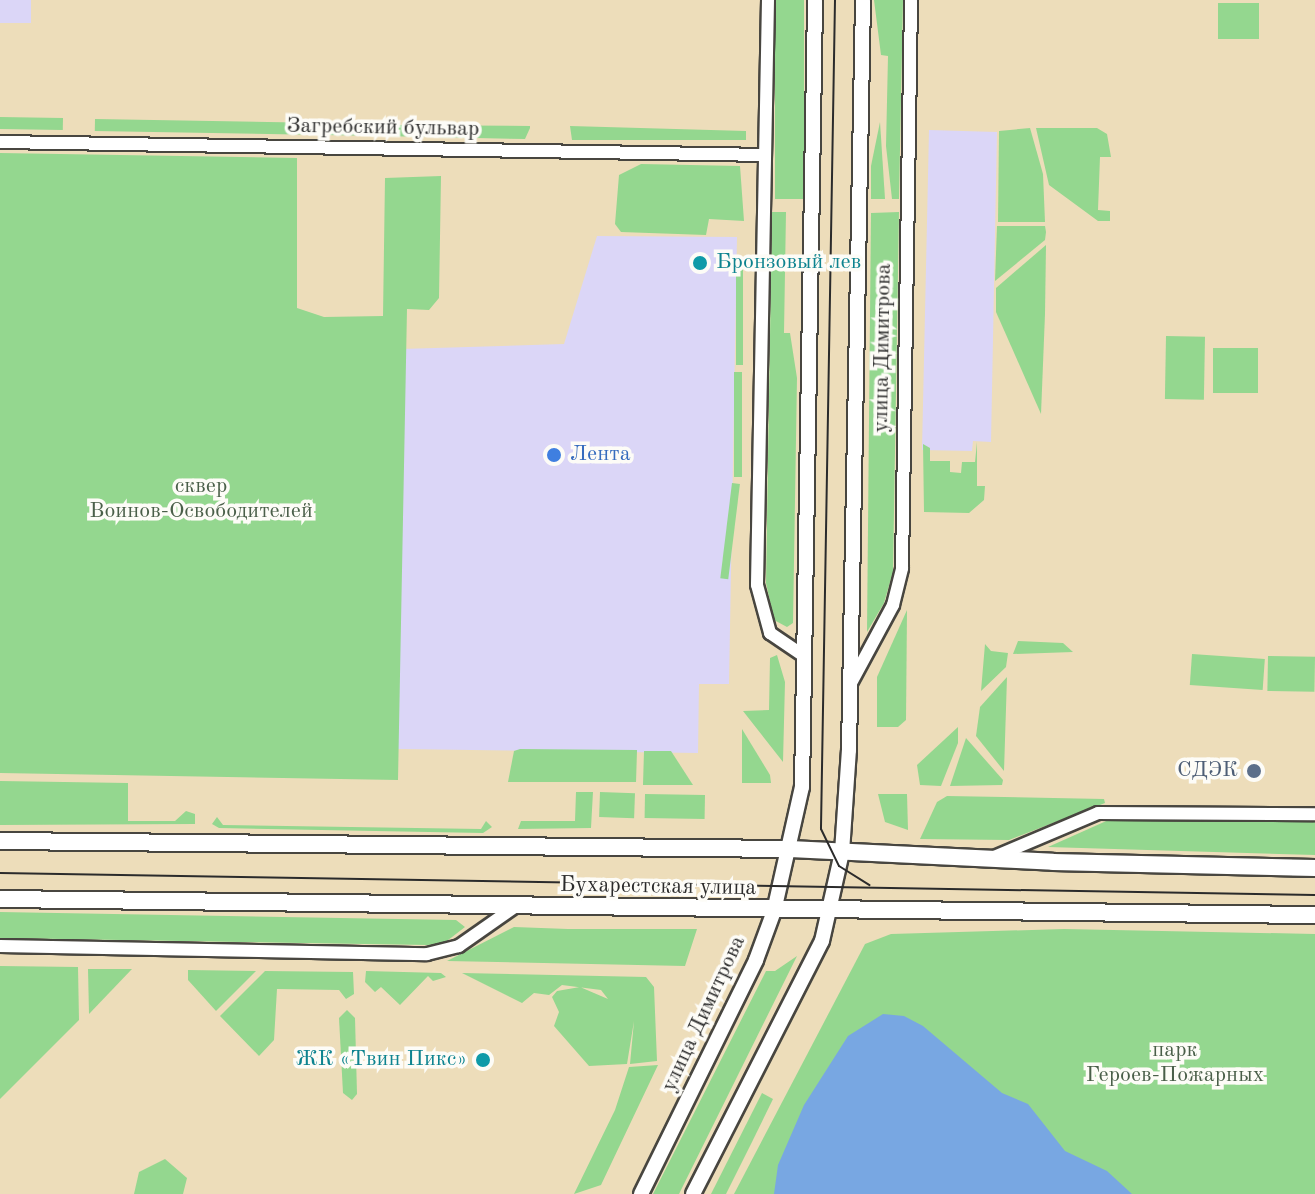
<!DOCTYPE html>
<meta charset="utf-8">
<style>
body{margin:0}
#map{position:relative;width:1315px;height:1194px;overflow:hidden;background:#edddba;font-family:"Old Standard TT",serif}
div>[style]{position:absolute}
.built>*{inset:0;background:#dbd6f7;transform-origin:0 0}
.green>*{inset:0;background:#94d78f;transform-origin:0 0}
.water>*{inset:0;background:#78a7e2}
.roads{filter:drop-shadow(2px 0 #484640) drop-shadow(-2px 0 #484640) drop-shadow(0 2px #484640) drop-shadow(0 -2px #484640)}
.minor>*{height:12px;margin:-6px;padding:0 6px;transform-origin:6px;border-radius:6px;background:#fff}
.tertiary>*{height:14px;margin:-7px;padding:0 7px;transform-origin:7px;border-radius:7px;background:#fff}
.secondary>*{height:16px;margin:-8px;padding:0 8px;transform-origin:8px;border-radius:8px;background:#fff}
.tram>*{height:2px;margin:-1px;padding:0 1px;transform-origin:1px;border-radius:1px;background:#2b2b2b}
.dots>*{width:22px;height:22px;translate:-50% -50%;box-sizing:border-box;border:4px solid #fdfcf7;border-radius:50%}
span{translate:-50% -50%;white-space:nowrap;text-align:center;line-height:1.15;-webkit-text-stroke:7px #fdfcf7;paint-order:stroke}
.street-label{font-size:22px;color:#2b2b2b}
.culture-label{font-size:22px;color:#0d838f}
.left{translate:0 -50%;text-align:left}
.right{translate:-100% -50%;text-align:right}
.shop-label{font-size:22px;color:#366cbe}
.park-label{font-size:22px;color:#4a5f49}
.service-label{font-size:22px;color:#4e5e75}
</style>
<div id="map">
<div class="built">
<i style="left:0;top:0;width:31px;height:23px"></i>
<i style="clip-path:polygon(929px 130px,997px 132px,991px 442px,973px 441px,972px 451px,922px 450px)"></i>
<i style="clip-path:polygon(597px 236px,737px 237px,729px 684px,699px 684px,698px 753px,397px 749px,401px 349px,564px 344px)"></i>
</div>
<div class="green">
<i style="left:775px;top:0;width:29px;height:199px"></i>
<i style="clip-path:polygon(874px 0,903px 0,899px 199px,892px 199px,886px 146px,888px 56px,881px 55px)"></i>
<i style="left:1218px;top:3px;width:41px;height:36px"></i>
<i style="left:0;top:117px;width:63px;height:12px;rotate:1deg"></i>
<i style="left:95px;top:119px;width:271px;height:12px;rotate:1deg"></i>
<i style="clip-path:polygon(880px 122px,885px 199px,871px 199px,871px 166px)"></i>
<i style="clip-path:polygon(382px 125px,530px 126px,530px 128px,525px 139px,382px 136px)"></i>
<i style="clip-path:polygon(570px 126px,746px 131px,746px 140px,572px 140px)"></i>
<i style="clip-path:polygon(1030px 128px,1043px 174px,1045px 222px,998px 222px,999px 131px)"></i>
<i style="clip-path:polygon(1036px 128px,1097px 128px,1107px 134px,1111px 157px,1100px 157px,1098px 210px,1110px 211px,1110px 221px,1098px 221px,1049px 185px)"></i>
<i style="clip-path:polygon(0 153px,297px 158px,297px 308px,324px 317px,383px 316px,385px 178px,441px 176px,439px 298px,429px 310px,407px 309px,398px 780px,0 773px)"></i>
<i style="clip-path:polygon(641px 164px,740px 166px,744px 221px,709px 219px,706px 235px,621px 232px,615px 224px,619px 175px)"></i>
<i style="clip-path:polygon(772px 212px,786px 212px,784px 333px,790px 333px,797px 378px,793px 623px,787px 627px,774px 620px,766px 583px)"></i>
<i style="clip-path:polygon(899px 212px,893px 572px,884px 603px,867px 632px,871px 213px)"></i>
<i style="clip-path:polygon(997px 226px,1045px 226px,1046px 232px,1045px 240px,995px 281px)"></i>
<i style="clip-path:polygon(1046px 245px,1045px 314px,1041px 414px,996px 312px,996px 288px)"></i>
<i style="left:736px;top:269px;width:7px;height:96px"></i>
<i style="left:1166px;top:336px;width:39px;height:63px;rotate:1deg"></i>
<i style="left:1213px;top:348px;width:45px;height:45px"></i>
<i style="left:734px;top:372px;width:8px;height:105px"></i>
<i style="clip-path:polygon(977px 442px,977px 486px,985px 486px,984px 500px,969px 513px,924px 512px,923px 444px,930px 448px,930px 461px,950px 461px,950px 472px,961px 473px,962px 462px,975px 462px)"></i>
<i style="left:732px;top:483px;width:8px;height:96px;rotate:7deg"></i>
<i style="clip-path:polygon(907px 610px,906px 720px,898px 727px,877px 727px,877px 677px)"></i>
<i style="clip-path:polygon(1018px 641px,1063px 643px,1073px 652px,1013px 654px)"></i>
<i style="clip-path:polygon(985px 644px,991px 651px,1008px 653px,1006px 667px,981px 691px)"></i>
<i style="left:1192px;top:654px;width:73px;height:31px;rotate:4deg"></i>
<i style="clip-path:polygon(777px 655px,785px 682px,783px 762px,743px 711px,769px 710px,770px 658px)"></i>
<i style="left:1268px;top:656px;width:47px;height:35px;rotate:1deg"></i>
<i style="clip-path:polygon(1007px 677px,1004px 771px,976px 736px,980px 707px)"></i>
<i style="clip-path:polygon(958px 727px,958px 743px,941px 786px,920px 785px,917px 765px)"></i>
<i style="clip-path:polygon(742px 729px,770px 775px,771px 783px,742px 783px)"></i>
<i style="clip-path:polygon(966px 738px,1003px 780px,1002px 785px,950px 786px)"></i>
<i style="clip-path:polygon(520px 749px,637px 750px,636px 782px,508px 782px,514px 751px)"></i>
<i style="clip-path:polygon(644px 751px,671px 751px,693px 785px,643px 785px)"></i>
<i style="clip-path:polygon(0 781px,128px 783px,128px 821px,175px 821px,186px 811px,195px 814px,195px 824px,0 825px)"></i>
<i style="clip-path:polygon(576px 792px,593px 792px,591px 828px,518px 829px,521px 821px,575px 821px)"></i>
<i style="left:600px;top:792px;width:35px;height:25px;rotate:2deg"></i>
<i style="left:645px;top:794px;width:60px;height:24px;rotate:1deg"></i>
<i style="clip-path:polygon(878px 794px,907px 794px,908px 830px,885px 822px)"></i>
<i style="clip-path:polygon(947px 796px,1104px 799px,1105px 803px,1009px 840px,920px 839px,937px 802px)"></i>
<i style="clip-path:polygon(217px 817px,223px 825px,481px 829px,486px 821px,492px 827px,483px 833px,219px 828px,212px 824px)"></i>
<i style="clip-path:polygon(1113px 818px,1315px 821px,1315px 855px,1048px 847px)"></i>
<i style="clip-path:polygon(0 912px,456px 920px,465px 927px,443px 944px,427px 945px,0 938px)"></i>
<i style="clip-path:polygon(514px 927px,568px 929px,697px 929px,685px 966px,447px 961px)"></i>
<i style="clip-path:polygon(1064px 929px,1315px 934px,1315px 1194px,734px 1194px,865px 944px,891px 934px)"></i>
<i style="clip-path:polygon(797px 956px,679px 1194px,653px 1194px,766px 971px,775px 971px)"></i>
<i style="clip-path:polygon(0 966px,78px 967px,79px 1020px,0 1099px)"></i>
<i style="clip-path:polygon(88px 969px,132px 969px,89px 1014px)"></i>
<i style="clip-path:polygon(188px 970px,256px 971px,216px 1011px,188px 980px)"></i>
<i style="clip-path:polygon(265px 971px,353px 972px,354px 994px,346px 999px,339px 990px,277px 989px,274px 1040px,259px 1056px,220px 1016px)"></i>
<i style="clip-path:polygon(366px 971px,441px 973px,446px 977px,433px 981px,428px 976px,400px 1005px,381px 987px,375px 992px,365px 982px)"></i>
<i style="clip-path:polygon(462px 973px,646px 977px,654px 987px,657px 1061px,630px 1064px,634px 1021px,627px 1064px,589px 1066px,554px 1026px,559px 1012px,552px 997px,557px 991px,580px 987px,608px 999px,601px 990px,562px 985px,549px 995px,534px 993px,522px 1003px)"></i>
<i style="clip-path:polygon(347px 1010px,355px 1018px,357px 1094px,352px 1100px,343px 1093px,339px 1018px)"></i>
<i style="clip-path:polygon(658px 1065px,601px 1185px,574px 1194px,615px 1110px,629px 1067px)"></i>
<i style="clip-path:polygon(762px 1093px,773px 1099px,751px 1144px,726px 1194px,711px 1194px)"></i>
<i style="clip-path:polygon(165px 1159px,187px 1178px,183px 1194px,134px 1194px,139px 1172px)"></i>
</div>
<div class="water">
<i style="clip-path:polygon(883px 1014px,904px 1016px,923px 1026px,1002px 1093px,1028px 1104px,1065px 1151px,1107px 1171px,1132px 1194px,774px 1194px,778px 1165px,804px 1105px,848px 1036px)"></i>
</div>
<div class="roads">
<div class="minor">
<i style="left:768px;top:0;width:585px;rotate:91.08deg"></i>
<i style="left:757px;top:585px;width:50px;rotate:74.8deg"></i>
<i style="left:770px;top:633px;width:41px;rotate:34.1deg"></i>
<i style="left:0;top:142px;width:765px;rotate:0.97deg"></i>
<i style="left:850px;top:685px;width:91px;rotate:-61.7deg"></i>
<i style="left:893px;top:605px;width:38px;rotate:-76deg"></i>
<i style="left:902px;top:568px;width:568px;rotate:-89.09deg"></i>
<i style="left:994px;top:857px;width:113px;rotate:-22.9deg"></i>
<i style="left:1098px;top:813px;width:217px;rotate:0.3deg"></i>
<i style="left:0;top:946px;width:427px;rotate:1.1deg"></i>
<i style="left:427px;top:954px;width:33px;rotate:-14deg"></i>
<i style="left:459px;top:946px;width:70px;rotate:-35.1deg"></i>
</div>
<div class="tertiary">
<i style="left:641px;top:1194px;width:261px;rotate:-63.8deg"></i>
<i style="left:756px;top:960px;width:52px;rotate:-69.8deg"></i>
<i style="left:774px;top:911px;width:127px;rotate:-77.3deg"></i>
<i style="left:802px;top:787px;width:787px;rotate:-89.05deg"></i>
<i style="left:693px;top:1194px;width:284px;rotate:-63deg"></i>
<i style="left:822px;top:941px;width:91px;rotate:-77.3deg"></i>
<i style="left:842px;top:852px;width:102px;rotate:-86.1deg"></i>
<i style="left:849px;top:750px;width:750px;rotate:-88.93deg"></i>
</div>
<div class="secondary">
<i style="left:0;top:841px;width:790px;rotate:0.58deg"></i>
<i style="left:790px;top:849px;width:263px;rotate:2.8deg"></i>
<i style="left:1053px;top:862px;width:262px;rotate:1.3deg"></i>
<i style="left:0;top:899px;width:1315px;rotate:0.7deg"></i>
</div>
</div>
<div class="tram">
<i style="left:835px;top:0;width:829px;rotate:90.97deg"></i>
<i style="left:821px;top:829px;width:41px;rotate:64.1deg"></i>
<i style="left:839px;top:866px;width:36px;rotate:32deg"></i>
<i style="left:0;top:873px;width:1315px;rotate:0.96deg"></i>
</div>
<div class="dots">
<i style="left:700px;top:263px;background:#0f9aa8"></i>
<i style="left:554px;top:455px;background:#3f7fe0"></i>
<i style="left:1254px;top:771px;background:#5c6f8a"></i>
<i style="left:483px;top:1060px;background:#0f9aa8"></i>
</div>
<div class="street-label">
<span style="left:383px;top:128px;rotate:1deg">Загребский бульвар</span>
<span style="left:883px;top:348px;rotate:-89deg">улица Димитрова</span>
<span style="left:658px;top:887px;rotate:1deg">Бухарестская улица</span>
<span style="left:704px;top:1014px;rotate:-65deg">улица Димитрова</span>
</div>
<div class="culture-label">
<span class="left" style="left:716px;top:263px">Бронзовый лев</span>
<span class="right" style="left:467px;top:1060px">ЖК «Твин Пикс»</span>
</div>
<div class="shop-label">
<span class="left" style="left:570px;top:455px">Лента</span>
</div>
<div class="park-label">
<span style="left:201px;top:499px">сквер<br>Воинов-Освободителей</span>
<span style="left:1175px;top:1063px">парк<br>Героев-Пожарных</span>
</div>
<div class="service-label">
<span class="right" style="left:1238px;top:771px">СДЭК</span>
</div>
</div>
